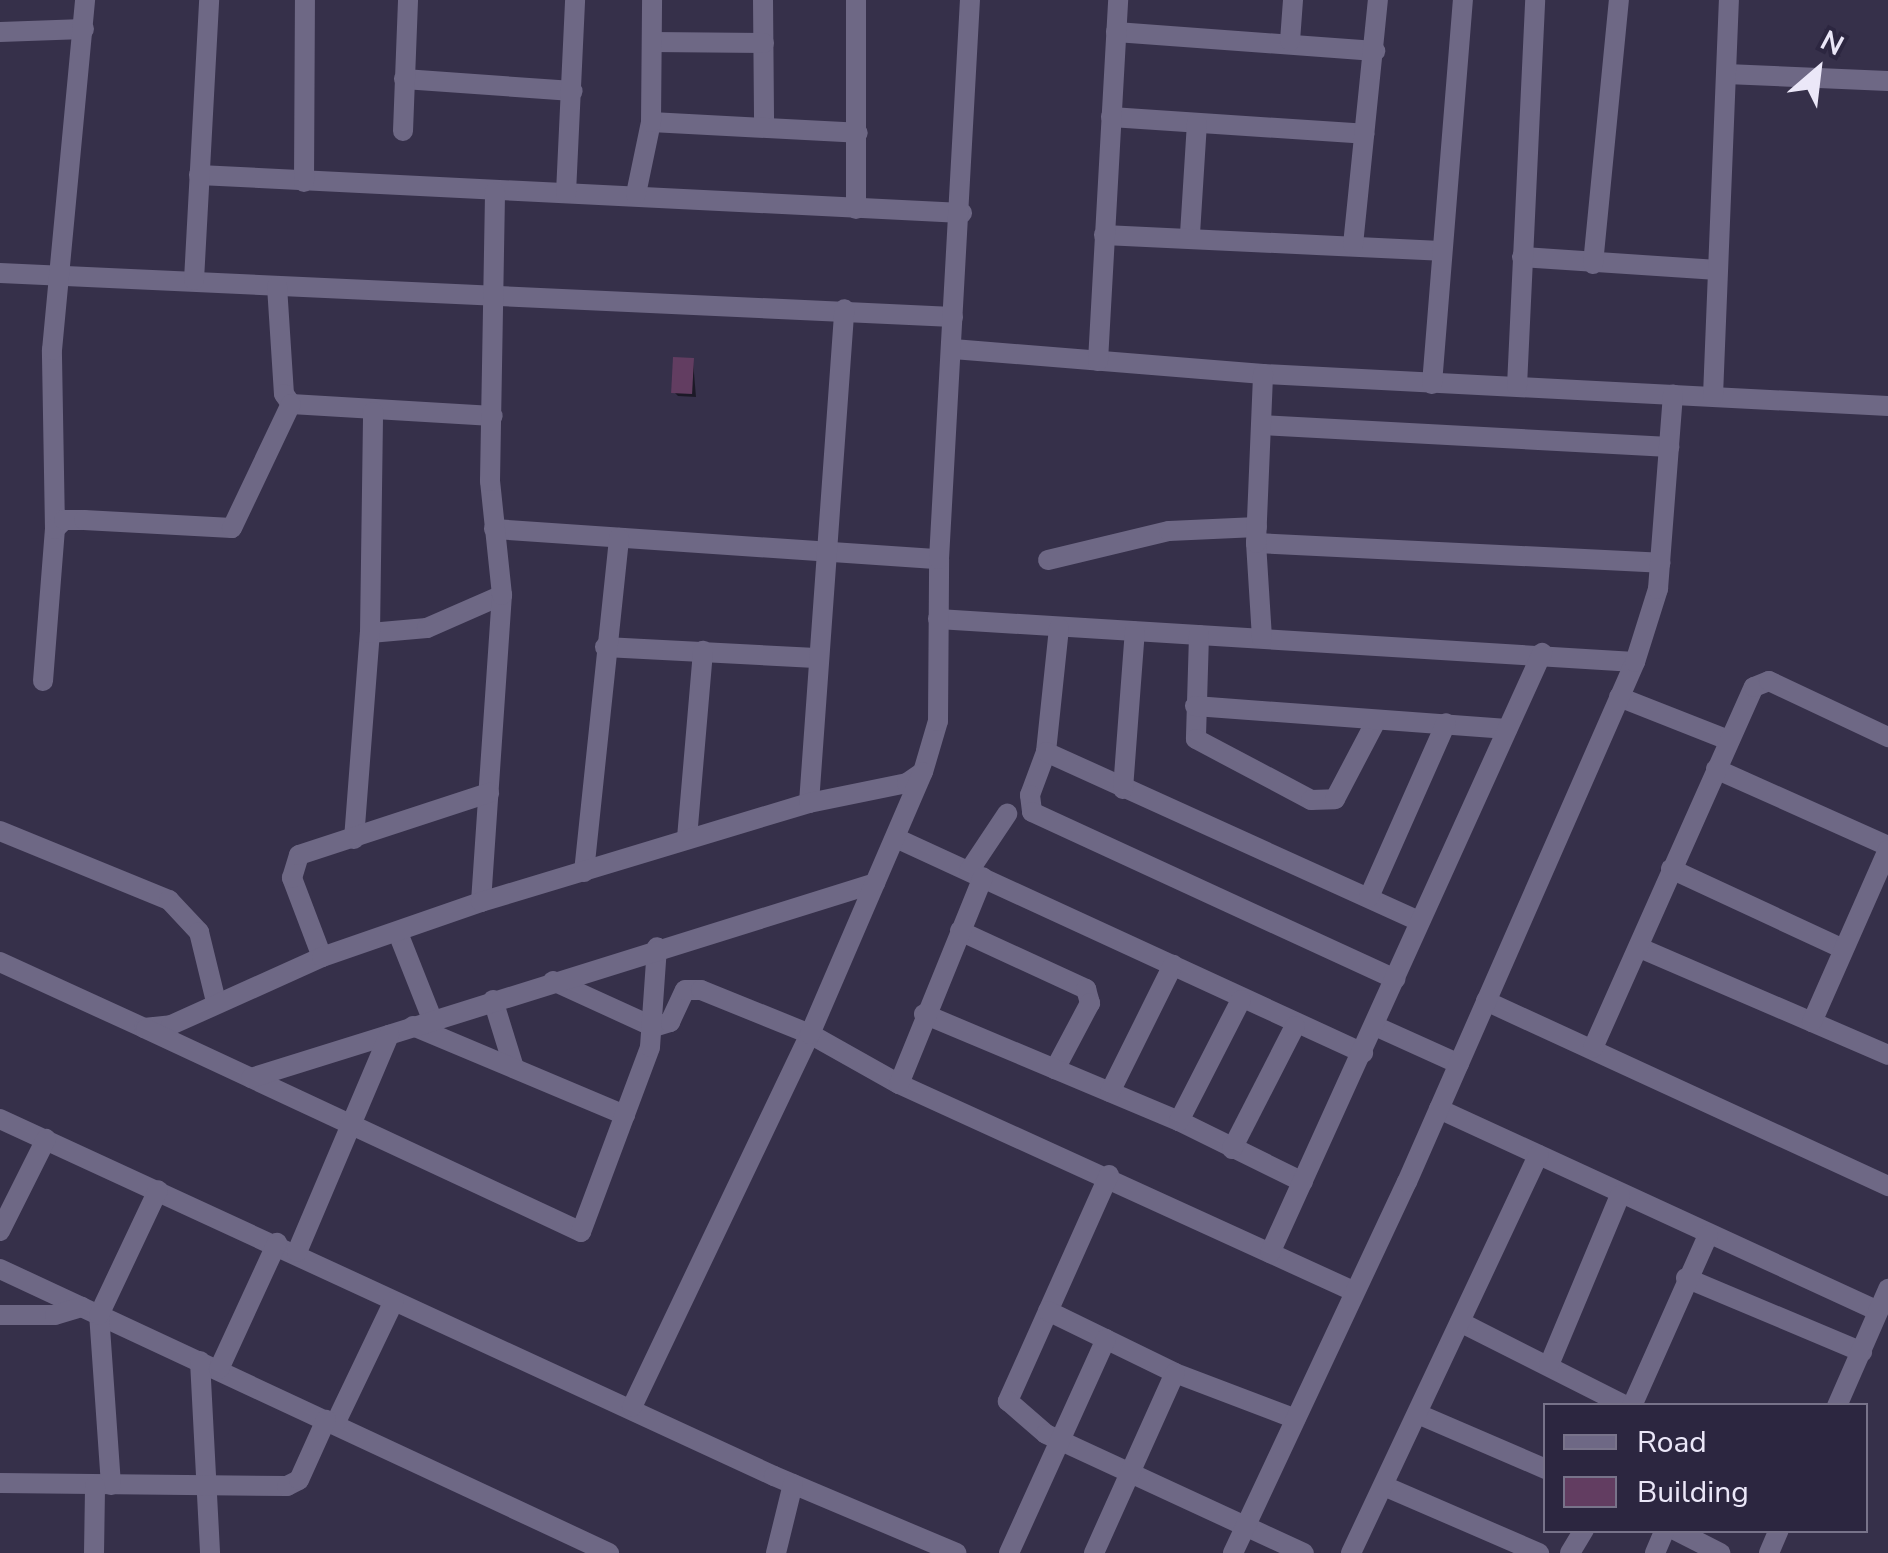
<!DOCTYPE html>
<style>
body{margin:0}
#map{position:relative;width:1888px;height:1553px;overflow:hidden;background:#36304a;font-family:"Nunito Sans",sans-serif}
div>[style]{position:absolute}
.shadow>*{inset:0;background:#0007}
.building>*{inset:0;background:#623d61;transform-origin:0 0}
.minor>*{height:20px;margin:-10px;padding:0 10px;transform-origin:10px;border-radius:10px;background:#6e6885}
span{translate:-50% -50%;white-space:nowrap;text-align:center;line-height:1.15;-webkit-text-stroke:8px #2c2640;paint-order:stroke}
.legend{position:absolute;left:1543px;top:1403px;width:325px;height:130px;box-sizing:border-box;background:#2c2640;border:2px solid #78738a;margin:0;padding:12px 18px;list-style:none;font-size:30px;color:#ebe7f8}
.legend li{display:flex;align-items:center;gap:20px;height:50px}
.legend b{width:50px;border:2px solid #78738a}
.north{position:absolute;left:1768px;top:20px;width:100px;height:100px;-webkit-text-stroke:8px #2c2640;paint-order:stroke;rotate:28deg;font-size:28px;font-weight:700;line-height:40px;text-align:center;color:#ebe7f8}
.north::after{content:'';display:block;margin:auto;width:35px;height:45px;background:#ebe7f8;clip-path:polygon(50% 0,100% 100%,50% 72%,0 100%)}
</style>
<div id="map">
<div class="shadow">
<i style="clip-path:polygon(693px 361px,696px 397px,678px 396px,674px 392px)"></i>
</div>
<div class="building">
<i style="left:673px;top:357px;width:21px;height:36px;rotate:3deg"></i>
</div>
<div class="minor">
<i style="left:763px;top:0;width:125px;rotate:89.5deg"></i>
<i style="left:0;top:32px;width:84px;rotate:-2deg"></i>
<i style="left:1116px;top:32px;width:260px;rotate:4.2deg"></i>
<i style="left:1290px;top:41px;width:41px;rotate:-85.8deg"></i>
<i style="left:652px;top:42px;width:112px;rotate:0.5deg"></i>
<i style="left:1726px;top:74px;width:162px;rotate:2.5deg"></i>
<i style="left:404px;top:79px;width:169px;rotate:4.1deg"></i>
<i style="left:1111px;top:117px;width:254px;rotate:3.8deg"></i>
<i style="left:651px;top:122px;width:207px;rotate:3deg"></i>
<i style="left:403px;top:131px;width:131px;rotate:-87.8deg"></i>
<i style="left:199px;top:175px;width:764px;rotate:2.85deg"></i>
<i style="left:304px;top:182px;width:182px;rotate:-89.7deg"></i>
<i style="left:566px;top:193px;width:193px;rotate:-87.3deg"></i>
<i style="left:636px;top:194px;width:74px;rotate:-78.2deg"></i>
<i style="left:651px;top:122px;width:122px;rotate:-89.5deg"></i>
<i style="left:856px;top:209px;width:209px;rotate:-90deg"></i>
<i style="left:1190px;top:234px;width:111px;rotate:-86.4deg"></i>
<i style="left:1104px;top:235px;width:337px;rotate:2.7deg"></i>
<i style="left:1353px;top:245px;width:246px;rotate:-84.2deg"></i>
<i style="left:1522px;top:257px;width:196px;rotate:3.8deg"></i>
<i style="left:1593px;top:264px;width:265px;rotate:-84.4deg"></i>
<i style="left:0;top:273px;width:954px;rotate:2.64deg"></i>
<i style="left:194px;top:280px;width:280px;rotate:-86.9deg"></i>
<i style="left:277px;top:286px;width:108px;rotate:86.3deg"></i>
<i style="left:284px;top:394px;width:12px;rotate:55deg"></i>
<i style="left:291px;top:404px;width:202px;rotate:3.4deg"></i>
<i style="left:953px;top:349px;width:311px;rotate:4.6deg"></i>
<i style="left:1263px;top:374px;width:626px;rotate:2.93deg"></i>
<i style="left:1098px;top:361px;width:362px;rotate:-86.8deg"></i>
<i style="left:1432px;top:384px;width:385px;rotate:-85.4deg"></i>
<i style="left:1517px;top:386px;width:386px;rotate:-87.3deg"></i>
<i style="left:1713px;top:396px;width:396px;rotate:-87.7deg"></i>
<i style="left:1262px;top:425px;width:408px;rotate:3.1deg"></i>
<i style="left:55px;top:529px;width:179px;rotate:-91deg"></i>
<i style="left:52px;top:350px;width:352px;rotate:-84.6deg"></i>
<i style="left:494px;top:529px;width:446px;rotate:3.9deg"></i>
<i style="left:1256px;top:543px;width:405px;rotate:2.8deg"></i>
<i style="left:1048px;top:560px;width:124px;rotate:-13.5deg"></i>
<i style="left:1169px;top:531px;width:88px;rotate:-2.6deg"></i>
<i style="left:938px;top:619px;width:698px;rotate:3.53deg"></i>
<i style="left:1059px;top:628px;width:125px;rotate:96deg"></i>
<i style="left:1046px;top:752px;width:46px;rotate:110.4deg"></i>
<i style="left:1030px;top:795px;width:17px;rotate:83deg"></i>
<i style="left:1032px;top:812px;width:400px;rotate:24.7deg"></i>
<i style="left:370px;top:633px;width:57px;rotate:-5deg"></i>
<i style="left:427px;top:628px;width:82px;rotate:-23.7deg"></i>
<i style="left:1199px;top:635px;width:104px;rotate:91.7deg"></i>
<i style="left:1196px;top:739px;width:130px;rotate:27.9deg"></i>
<i style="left:1311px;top:800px;width:24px;rotate:-2deg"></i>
<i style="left:1335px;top:799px;width:88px;rotate:-62.3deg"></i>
<i style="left:1262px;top:638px;width:95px;rotate:-93.6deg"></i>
<i style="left:1256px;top:543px;width:169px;rotate:-87.6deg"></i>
<i style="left:605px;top:647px;width:211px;rotate:3deg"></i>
<i style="left:43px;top:681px;width:152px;rotate:-85.5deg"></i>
<i style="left:55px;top:529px;width:13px;rotate:-45deg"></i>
<i style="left:64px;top:520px;width:20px"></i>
<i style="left:84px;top:520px;width:148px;rotate:3.1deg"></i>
<i style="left:232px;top:528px;width:137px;rotate:-64.6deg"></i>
<i style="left:1619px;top:697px;width:117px;rotate:21.5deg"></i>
<i style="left:1195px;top:706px;width:313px;rotate:4.2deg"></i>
<i style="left:1046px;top:752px;width:409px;rotate:24.4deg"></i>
<i style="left:1716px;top:769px;width:188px;rotate:24.1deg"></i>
<i style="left:1123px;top:789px;width:158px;rotate:-85.7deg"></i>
<i style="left:809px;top:803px;width:495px;rotate:-85.9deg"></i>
<i style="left:0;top:831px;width:183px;rotate:22.2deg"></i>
<i style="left:169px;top:900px;width:44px;rotate:46.8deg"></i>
<i style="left:199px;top:932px;width:72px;rotate:76.3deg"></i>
<i style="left:687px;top:838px;width:188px;rotate:-85.1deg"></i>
<i style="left:354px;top:839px;width:207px;rotate:-85.6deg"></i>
<i style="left:370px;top:633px;width:221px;rotate:-89.2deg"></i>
<i style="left:898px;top:839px;width:512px;rotate:24.71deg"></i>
<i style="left:1671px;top:869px;width:190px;rotate:24.9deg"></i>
<i style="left:969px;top:871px;width:69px;rotate:-56.3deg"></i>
<i style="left:584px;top:872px;width:336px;rotate:-84deg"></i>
<i style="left:1369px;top:897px;width:190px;rotate:-66.1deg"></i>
<i style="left:481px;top:902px;width:308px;rotate:-86.1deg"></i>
<i style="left:502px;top:595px;width:115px;rotate:-96deg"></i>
<i style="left:490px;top:481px;width:289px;rotate:-89deg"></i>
<i style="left:960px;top:931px;width:139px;rotate:24.7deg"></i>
<i style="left:1086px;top:989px;width:15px;rotate:74deg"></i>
<i style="left:1090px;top:1003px;width:75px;rotate:117.9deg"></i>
<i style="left:398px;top:933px;width:92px;rotate:68.4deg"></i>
<i style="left:1640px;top:948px;width:270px;rotate:23.3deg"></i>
<i style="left:322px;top:957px;width:85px;rotate:-110.8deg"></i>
<i style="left:292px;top:878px;width:24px;rotate:-73deg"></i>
<i style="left:299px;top:855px;width:200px;rotate:-18.1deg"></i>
<i style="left:0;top:962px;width:158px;rotate:24.6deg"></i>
<i style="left:144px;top:1028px;width:27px;rotate:-6deg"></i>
<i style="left:171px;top:1025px;width:166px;rotate:-24.2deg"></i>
<i style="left:322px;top:957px;width:168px;rotate:-19.1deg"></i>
<i style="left:481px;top:902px;width:343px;rotate:-16.8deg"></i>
<i style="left:809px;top:803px;width:100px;rotate:-11.5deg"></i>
<i style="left:907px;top:783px;width:19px;rotate:-35deg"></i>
<i style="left:923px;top:772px;width:53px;rotate:-73.6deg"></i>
<i style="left:938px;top:721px;width:162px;rotate:-89.6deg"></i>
<i style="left:939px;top:559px;width:560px;rotate:-86.83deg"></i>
<i style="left:553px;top:981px;width:111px;rotate:24.5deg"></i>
<i style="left:654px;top:1027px;width:17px;rotate:-17deg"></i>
<i style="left:670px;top:1022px;width:35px;rotate:-65deg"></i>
<i style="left:685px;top:990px;width:16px"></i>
<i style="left:701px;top:990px;width:118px;rotate:22deg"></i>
<i style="left:810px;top:1034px;width:102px;rotate:29.3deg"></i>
<i style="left:899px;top:1084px;width:500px;rotate:24.5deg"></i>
<i style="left:493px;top:1000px;width:71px;rotate:72.8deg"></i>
<i style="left:1486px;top:1001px;width:443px;rotate:24.7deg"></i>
<i style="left:924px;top:1014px;width:277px;rotate:22.8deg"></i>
<i style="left:1179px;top:1121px;width:138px;rotate:26.2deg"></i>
<i style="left:1812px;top:1022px;width:188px;rotate:-66.2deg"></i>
<i style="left:413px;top:1026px;width:230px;rotate:22.8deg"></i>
<i style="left:1375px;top:1026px;width:92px;rotate:24.3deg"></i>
<i style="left:146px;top:1029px;width:480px;rotate:25deg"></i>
<i style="left:581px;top:1232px;width:197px;rotate:-69.5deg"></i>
<i style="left:650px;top:1047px;width:100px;rotate:-86deg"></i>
<i style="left:1593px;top:1048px;width:395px;rotate:-66deg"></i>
<i style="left:1754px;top:687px;width:16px;rotate:-22deg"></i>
<i style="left:1769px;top:681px;width:132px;rotate:25.2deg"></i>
<i style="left:251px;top:1078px;width:654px;rotate:-17.35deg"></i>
<i style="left:899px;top:1084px;width:223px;rotate:-67.9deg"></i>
<i style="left:1110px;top:1092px;width:142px;rotate:-63.6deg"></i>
<i style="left:1439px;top:1109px;width:483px;rotate:24.7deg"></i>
<i style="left:0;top:1119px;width:852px;rotate:24.76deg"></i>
<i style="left:774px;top:1476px;width:198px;rotate:22.9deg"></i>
<i style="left:1179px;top:1121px;width:136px;rotate:-62.9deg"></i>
<i style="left:1232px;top:1149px;width:138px;rotate:-62.9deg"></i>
<i style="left:1109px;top:1175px;width:248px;rotate:114.1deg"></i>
<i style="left:1008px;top:1401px;width:50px;rotate:41deg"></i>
<i style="left:1046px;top:1434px;width:284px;rotate:24.8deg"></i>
<i style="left:0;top:1231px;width:103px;rotate:-63.4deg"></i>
<i style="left:297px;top:1252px;width:236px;rotate:-67deg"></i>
<i style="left:1270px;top:1253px;width:659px;rotate:-65.61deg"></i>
<i style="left:0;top:1269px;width:672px;rotate:25deg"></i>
<i style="left:1686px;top:1278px;width:191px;rotate:22.8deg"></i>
<i style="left:1048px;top:1311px;width:141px;rotate:26deg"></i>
<i style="left:1175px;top:1373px;width:129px;rotate:20.8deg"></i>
<i style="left:0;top:1315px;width:55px"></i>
<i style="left:55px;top:1315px;width:28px;rotate:-17deg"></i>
<i style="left:1460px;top:1322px;width:186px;rotate:26.8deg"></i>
<i style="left:200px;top:1361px;width:192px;rotate:87deg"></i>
<i style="left:1549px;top:1365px;width:184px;rotate:-67.3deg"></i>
<i style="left:219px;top:1369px;width:139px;rotate:-65.3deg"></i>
<i style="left:1632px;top:1406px;width:187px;rotate:-66deg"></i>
<i style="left:1837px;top:1406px;width:128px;rotate:-66.4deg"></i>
<i style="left:632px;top:1407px;width:413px;rotate:-64.5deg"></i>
<i style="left:810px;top:1034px;width:285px;rotate:-66.7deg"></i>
<i style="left:1418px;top:1414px;width:139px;rotate:23.3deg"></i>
<i style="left:335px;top:1424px;width:136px;rotate:-64.4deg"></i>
<i style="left:0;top:1483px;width:287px;rotate:0.6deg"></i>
<i style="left:287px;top:1486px;width:13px;rotate:-27deg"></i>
<i style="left:299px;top:1480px;width:66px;rotate:-65.8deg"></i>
<i style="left:111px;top:1485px;width:170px;rotate:-94deg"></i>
<i style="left:99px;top:1315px;width:138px;rotate:-64.7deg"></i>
<i style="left:1384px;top:1486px;width:169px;rotate:23.4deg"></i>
<i style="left:1675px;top:1530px;width:51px;rotate:27.1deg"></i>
<i style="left:94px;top:1553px;width:67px;rotate:-89.1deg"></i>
<i style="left:776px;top:1553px;width:71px;rotate:-76.2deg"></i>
<i style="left:1009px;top:1553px;width:235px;rotate:-65.6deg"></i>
<i style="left:1094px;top:1553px;width:197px;rotate:-65.8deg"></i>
<i style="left:1233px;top:1553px;width:410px;rotate:-64.9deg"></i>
<i style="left:1407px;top:1182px;width:568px;rotate:-66.32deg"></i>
<i style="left:1635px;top:662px;width:77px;rotate:-72.5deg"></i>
<i style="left:1658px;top:589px;width:195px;rotate:-85.6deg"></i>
<i style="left:1351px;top:1553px;width:440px;rotate:-64.8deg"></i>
<i style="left:1570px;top:1553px;width:27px;rotate:-59deg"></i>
<i style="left:1655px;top:1553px;width:25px;rotate:-67deg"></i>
<i style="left:1769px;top:1553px;width:25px;rotate:-67deg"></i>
</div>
<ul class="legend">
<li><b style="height:12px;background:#6e6885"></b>Road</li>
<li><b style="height:28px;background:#623d61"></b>Building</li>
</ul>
<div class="north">N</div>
</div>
